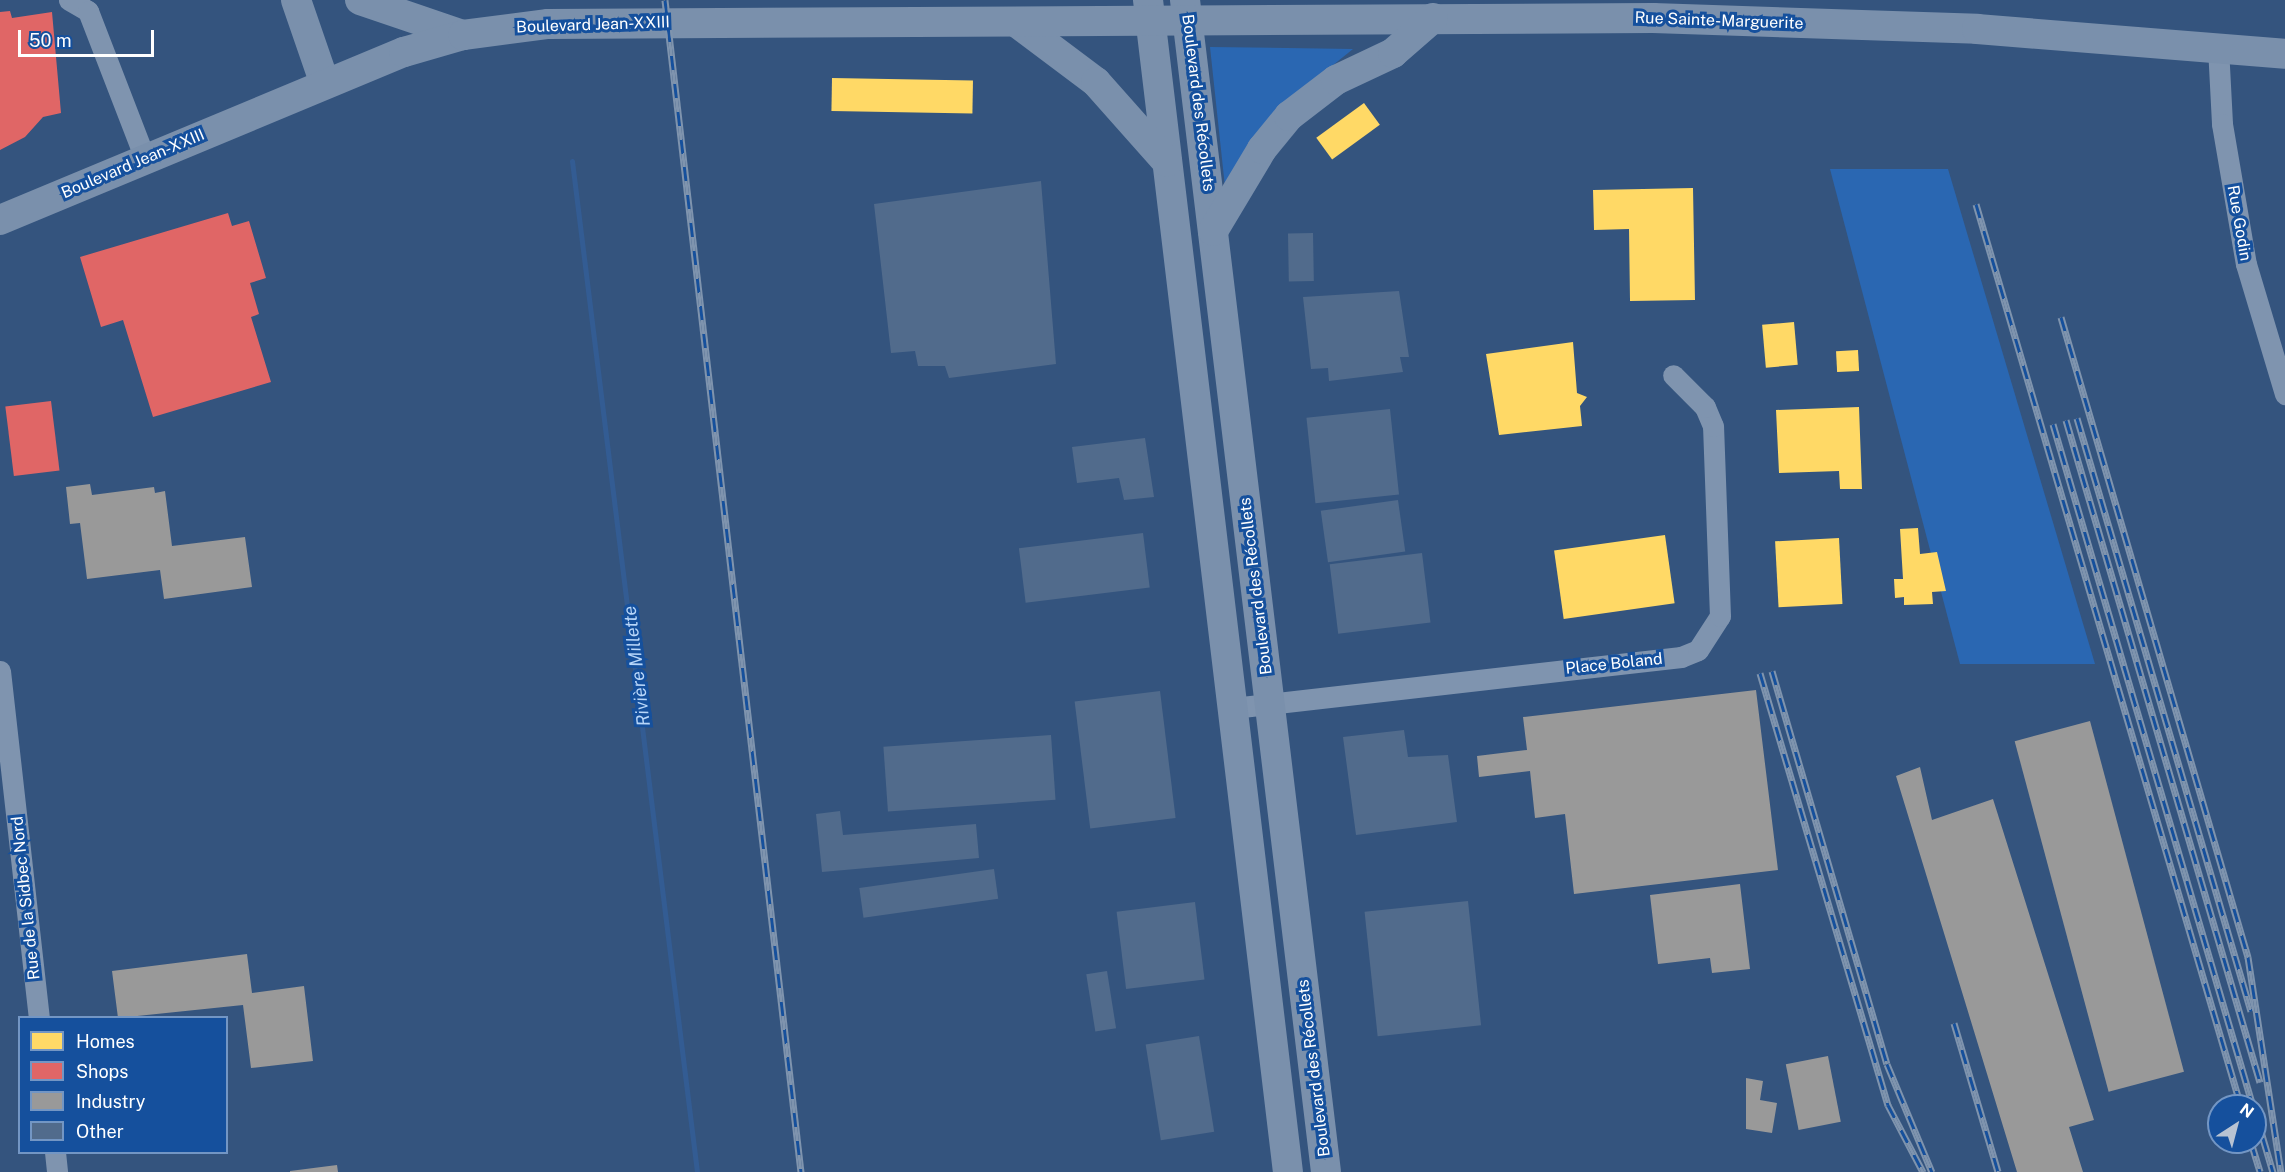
<!DOCTYPE html>
<meta charset="utf-8">
<style>
body{margin:0}
#map{position:relative;width:2285px;height:1172px;overflow:hidden;background:#34547e;font-family:"Public Sans",sans-serif}
div>[style]{position:absolute}
.green>*{inset:0;background:#2a67b2}
.homes>*{inset:0;background:#ffd966;transform-origin:0 0}
.shops>*{inset:0;background:#e06666;transform-origin:0 0}
.industry>*{inset:0;background:#999;transform-origin:0 0}
.stream>*{height:5px;margin:-2.5px;padding:0 2.5px;transform-origin:2.5px;border-radius:2.5px;background:#335c93}
.building>*{inset:0;background:#516b8c;transform-origin:0 0}
.street>*{height:21px;margin:-10.5px;padding:0 10.5px;transform-origin:10.5px;border-radius:10.5px;background:#7f94af}
.secondary>*{height:30px;margin:-15px;padding:0 15px;transform-origin:15px;border-radius:15px;background:#7a90ac}
.rail>*{height:7px;margin-top:-3.5px;transform-origin:0;background:repeating-linear-gradient(90deg,#15509d 0 14px,#7f94ae 0 28px);box-sizing:border-box;border-block:2px solid #7f94ae}
span{translate:-50% -50%;white-space:nowrap;text-align:center;line-height:1.15;-webkit-text-stroke:6px #15509d;paint-order:stroke}
.street-label{font-size:16px;color:#fff}
.water-label{font-size:18px;color:#b8d6f9;font-style:italic}
.legend{position:absolute;left:18px;top:1016px;width:210px;height:138px;box-sizing:border-box;background:#15509d;border:2px solid #7396c4;margin:0;padding:8px 10px;list-style:none;font-size:18px;color:#fff}
.legend li{display:flex;align-items:center;gap:12px;height:30px}
.legend b{width:30px;border:2px solid #7396c4}
.north{position:absolute;left:2207px;top:1094px;width:60px;height:60px;box-sizing:border-box;background:#15509d;border:2px solid #7396c4;border-radius:50%;rotate:36deg;font-size:16px;font-weight:700;line-height:24px;text-align:center;color:#fff}
.north::after{content:'';display:block;margin:auto;width:21px;height:27px;background:#b8c3d2;clip-path:polygon(50% 0,100% 100%,50% 72%,0 100%)}
.scale{position:absolute;left:18px;top:30px;width:136px;height:27px;box-sizing:border-box;border:3px solid #fff;border-top:0;padding-left:8px;font-size:18px;line-height:21px;white-space:nowrap;color:#fff;-webkit-text-stroke:4px #15509d;paint-order:stroke}
</style>
<div id="map">
<div class="green">
<i style="clip-path:polygon(1210px 47px,1353px 49px,1276px 111px,1225px 187px)"></i>
<i style="clip-path:polygon(1830px 169px,1948px 169px,2095px 664px,1960px 664px)"></i>
</div>
<div class="homes">
<i style="left:832px;top:78px;width:141px;height:33px;rotate:1deg"></i>
<i style="left:1364px;top:103px;width:27px;height:59px;rotate:54deg"></i>
<i style="clip-path:polygon(1693px 188px,1695px 300px,1630px 301px,1629px 229px,1594px 230px,1593px 190px)"></i>
<i style="left:1794px;top:322px;width:43px;height:32px;rotate:85deg"></i>
<i style="clip-path:polygon(1573px 342px,1577px 393px,1587px 397px,1580px 406px,1582px 426px,1499px 435px,1486px 354px)"></i>
<i style="left:1858px;top:350px;width:21px;height:22px;rotate:87deg"></i>
<i style="clip-path:polygon(1859px 407px,1862px 489px,1840px 489px,1839px 471px,1779px 473px,1776px 410px)"></i>
<i style="clip-path:polygon(1918px 528px,1920px 554px,1937px 552px,1946px 591px,1932px 592px,1933px 604px,1904px 605px,1904px 597px,1895px 598px,1894px 579px,1903px 579px,1900px 529px)"></i>
<i style="left:1665px;top:535px;width:69px;height:112px;rotate:82deg"></i>
<i style="left:1839px;top:538px;width:66px;height:64px;rotate:87deg"></i>
</div>
<div class="shops">
<i style="clip-path:polygon(10px 11px,12px 18px,52px 12px,61px 113px,43px 117px,25px 137px,0 150px,0 12px)"></i>
<i style="clip-path:polygon(228px 213px,232px 226px,249px 221px,266px 278px,250px 283px,259px 314px,251px 317px,271px 382px,153px 417px,123px 320px,101px 327px,80px 257px)"></i>
<i style="left:51px;top:401px;width:70px;height:46px;rotate:83deg"></i>
</div>
<div class="industry">
<i style="clip-path:polygon(90px 484px,92px 495px,154px 487px,155px 493px,165px 491px,172px 546px,245px 537px,252px 587px,164px 599px,160px 570px,87px 579px,80px 523px,70px 524px,66px 487px)"></i>
<i style="clip-path:polygon(1756px 690px,1778px 870px,1574px 894px,1565px 814px,1535px 818px,1530px 771px,1479px 777px,1477px 756px,1527px 750px,1523px 717px)"></i>
<i style="left:2090px;top:721px;width:363px;height:78px;rotate:75deg"></i>
<i style="clip-path:polygon(1920px 767px,1932px 820px,1993px 799px,2094px 1120px,2069px 1127px,2083px 1172px,2017px 1172px,1896px 776px)"></i>
<i style="clip-path:polygon(1740px 884px,1750px 969px,1712px 973px,1710px 958px,1658px 964px,1650px 895px)"></i>
<i style="clip-path:polygon(247px 954px,252px 993px,304px 986px,313px 1061px,251px 1068px,243px 1005px,118px 1018px,112px 971px)"></i>
<i style="left:1828px;top:1056px;width:67px;height:43px;rotate:79deg"></i>
<i style="clip-path:polygon(1746px 1078px,1763px 1081px,1760px 1100px,1777px 1103px,1772px 1133px,1746px 1129px)"></i>
<i style="clip-path:polygon(337px 1165px,338px 1172px,290px 1172px,290px 1171px)"></i>
</div>
<div class="stream">
<i style="left:572px;top:161px;width:1019px;rotate:82.95deg"></i>
</div>
<div class="building">
<i style="clip-path:polygon(1041px 181px,1056px 364px,949px 378px,945px 366px,918px 366px,915px 351px,891px 353px,874px 204px)"></i>
<i style="left:1313px;top:233px;width:48px;height:25px;rotate:89deg"></i>
<i style="clip-path:polygon(1399px 291px,1409px 357px,1400px 357px,1403px 372px,1329px 381px,1328px 368px,1311px 369px,1303px 297px)"></i>
<i style="left:1390px;top:409px;width:86px;height:84px;rotate:84deg"></i>
<i style="clip-path:polygon(1145px 438px,1154px 497px,1124px 500px,1119px 478px,1077px 483px,1072px 447px)"></i>
<i style="left:1398px;top:500px;width:52px;height:78px;rotate:82deg"></i>
<i style="left:1143px;top:533px;width:55px;height:125px;rotate:83deg"></i>
<i style="left:1422px;top:553px;width:70px;height:93px;rotate:83deg"></i>
<i style="left:1160px;top:691px;width:128px;height:86px;rotate:83deg"></i>
<i style="clip-path:polygon(1404px 730px,1408px 757px,1448px 755px,1457px 822px,1356px 835px,1343px 737px)"></i>
<i style="left:1051px;top:735px;width:65px;height:168px;rotate:86deg"></i>
<i style="clip-path:polygon(840px 811px,843px 835px,976px 824px,979px 858px,822px 872px,816px 814px)"></i>
<i style="left:994px;top:869px;width:30px;height:136px;rotate:82deg"></i>
<i style="left:1468px;top:901px;width:125px;height:104px;rotate:84deg"></i>
<i style="left:1195px;top:902px;width:78px;height:79px;rotate:83deg"></i>
<i style="left:1107px;top:971px;width:58px;height:21px;rotate:81deg"></i>
<i style="left:1199px;top:1036px;width:97px;height:54px;rotate:81deg"></i>
</div>
<div class="street">
<i style="left:69px;top:0;width:22px;rotate:30deg"></i>
<i style="left:88px;top:11px;width:159px;rotate:68.9deg"></i>
<i style="left:2218px;top:47px;width:77px;rotate:87deg"></i>
<i style="left:2222px;top:124px;width:142px;rotate:80.3deg"></i>
<i style="left:2246px;top:264px;width:136px;rotate:73.3deg"></i>
<i style="left:0;top:671px;width:349px;rotate:83.6deg"></i>
<i style="left:1233px;top:708px;width:451px;rotate:-6.5deg"></i>
<i style="left:1681px;top:657px;width:18px;rotate:-22deg"></i>
<i style="left:1698px;top:650px;width:40px;rotate:-57.1deg"></i>
<i style="left:1720px;top:616px;width:190px;rotate:-92.1deg"></i>
<i style="left:1713px;top:426px;width:21px;rotate:-113deg"></i>
<i style="left:1705px;top:407px;width:45px;rotate:-135deg"></i>
<i style="left:55px;top:1152px;width:20px;rotate:84deg"></i>
</div>
<div class="secondary">
<i style="left:296px;top:0;width:89px;rotate:71deg"></i>
<i style="left:360px;top:0;width:109px;rotate:18.8deg"></i>
<i style="left:1148px;top:0;width:1180px;rotate:83.19deg"></i>
<i style="left:1185px;top:0;width:1180px;rotate:83.14deg"></i>
<i style="left:1016px;top:22px;width:100px;rotate:36.9deg"></i>
<i style="left:1096px;top:82px;width:107px;rotate:48.4deg"></i>
<i style="left:0;top:220px;width:438px;rotate:-22.6deg"></i>
<i style="left:404px;top:52px;width:61px;rotate:-16.1deg"></i>
<i style="left:463px;top:35px;width:86px;rotate:-7.4deg"></i>
<i style="left:548px;top:24px;width:1105px;rotate:-0.31deg"></i>
<i style="left:1653px;top:18px;width:324px;rotate:1.9deg"></i>
<i style="left:1977px;top:29px;width:309px;rotate:4.6deg"></i>
<i style="left:1213px;top:231px;width:96px;rotate:-59.1deg"></i>
<i style="left:1262px;top:149px;width:43px;rotate:-50.7deg"></i>
<i style="left:1289px;top:116px;width:59px;rotate:-37.5deg"></i>
<i style="left:1336px;top:80px;width:63px;rotate:-25.3deg"></i>
<i style="left:1393px;top:53px;width:53px;rotate:-41.2deg"></i>
</div>
<div class="rail">
<i style="left:665px;top:0;width:1180px;rotate:83.38deg"></i>
<i style="left:1976px;top:204px;width:940px;rotate:73.63deg"></i>
<i style="left:2061px;top:317px;width:667px;rotate:73.71deg"></i>
<i style="left:2248px;top:957px;width:218px;rotate:81.3deg"></i>
<i style="left:2077px;top:418px;width:618px;rotate:73.65deg"></i>
<i style="left:2066px;top:420px;width:690px;rotate:73.67deg"></i>
<i style="left:2053px;top:424px;width:711px;rotate:73.66deg"></i>
<i style="left:1772px;top:671px;width:409px;rotate:73.7deg"></i>
<i style="left:1887px;top:1064px;width:117px;rotate:67.4deg"></i>
<i style="left:1760px;top:673px;width:451px;rotate:73.5deg"></i>
<i style="left:1888px;top:1105px;width:76px;rotate:62.4deg"></i>
<i style="left:1954px;top:1023px;width:155px;rotate:73.5deg"></i>
<i style="left:2255px;top:1111px;width:64px;rotate:73.6deg"></i>
<i style="left:2251px;top:1142px;width:31px;rotate:73deg"></i>
</div>
<div class="street-label">
<span style="left:1719px;top:21px;rotate:2deg">Rue Sainte-Marguerite</span>
<span style="left:593px;top:25px;rotate:-2deg">Boulevard Jean-XXIII</span>
<span style="left:1198px;top:103px;rotate:83deg">Boulevard des Récollets</span>
<span style="left:133px;top:164px;rotate:-23deg">Boulevard Jean-XXIII</span>
<span style="left:2239px;top:223px;rotate:80deg">Rue Godin</span>
<span style="left:1256px;top:586px;rotate:-97deg">Boulevard des Récollets</span>
<span style="left:1614px;top:664px;rotate:-6deg">Place Boland</span>
<span style="left:26px;top:898px;rotate:-96deg">Rue de la Sidbec Nord</span>
<span style="left:1314px;top:1068px;rotate:-97deg">Boulevard des Récollets</span>
</div>
<div class="water-label">
<span style="left:637px;top:666px;rotate:-97deg">Rivière Millette</span>
</div>
<ul class="legend">
<li><b style="height:16px;background:#ffd966"></b>Homes</li>
<li><b style="height:16px;background:#e06666"></b>Shops</li>
<li><b style="height:16px;background:#999"></b>Industry</li>
<li><b style="height:16px;background:#516b8c"></b>Other</li>
</ul>
<div class="north">N</div>
<div class="scale">50 m</div>
</div>
